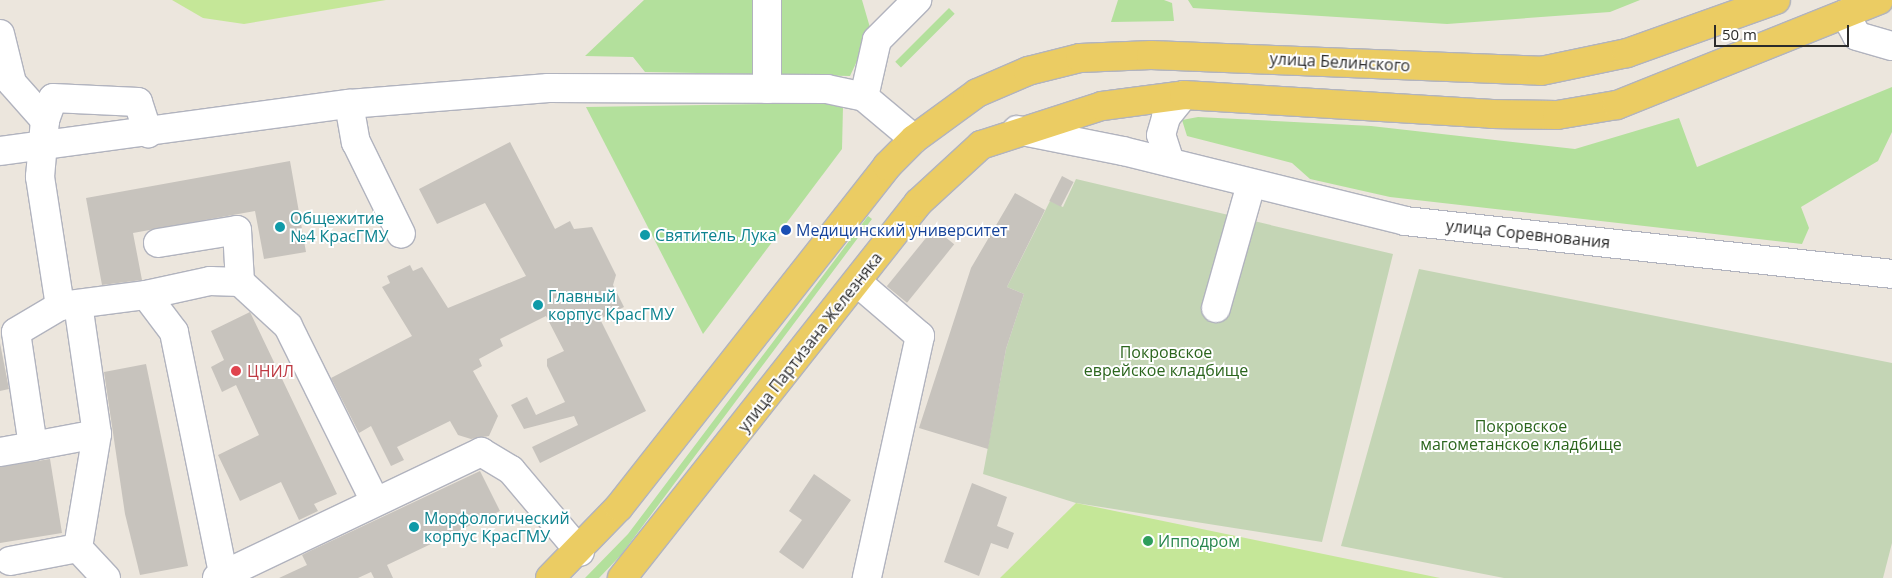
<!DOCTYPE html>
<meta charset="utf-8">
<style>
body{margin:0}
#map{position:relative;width:1892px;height:578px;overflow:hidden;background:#ece6dd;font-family:"Open Sans",sans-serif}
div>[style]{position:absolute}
.green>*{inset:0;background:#b3e09c;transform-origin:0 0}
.cemetery>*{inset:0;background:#c4d5b5}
.pitch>*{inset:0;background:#c5e798}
.building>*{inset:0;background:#c7c3bd;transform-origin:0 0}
.roads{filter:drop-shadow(1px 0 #b1b3be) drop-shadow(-1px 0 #b1b3be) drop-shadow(0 1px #b1b3be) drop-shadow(0 -1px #b1b3be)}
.minor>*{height:28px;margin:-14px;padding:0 14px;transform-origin:14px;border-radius:14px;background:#fff}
.major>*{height:28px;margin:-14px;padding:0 14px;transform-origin:14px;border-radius:14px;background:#ebcc63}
.dots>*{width:14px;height:14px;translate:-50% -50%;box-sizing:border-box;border:2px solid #fff;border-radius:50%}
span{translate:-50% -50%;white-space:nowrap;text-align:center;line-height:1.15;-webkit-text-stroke:4px #fff;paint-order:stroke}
.street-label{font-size:16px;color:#2b2b2b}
.culture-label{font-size:16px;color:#0d838f}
.left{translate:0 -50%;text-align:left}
.transit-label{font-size:16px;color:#164399}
.park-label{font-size:16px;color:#2b651d}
.health-label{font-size:16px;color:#be3a42}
.leisure-label{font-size:16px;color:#27864d}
.scale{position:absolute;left:1714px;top:25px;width:135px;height:22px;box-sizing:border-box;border:2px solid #2b2b2b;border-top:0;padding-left:6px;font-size:15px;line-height:18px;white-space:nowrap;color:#2b2b2b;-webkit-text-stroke:4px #fff;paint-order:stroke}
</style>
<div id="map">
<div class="green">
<i style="clip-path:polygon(644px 0,862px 0,871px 31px,850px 76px,645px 72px,633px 57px,585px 56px)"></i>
<i style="clip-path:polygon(1118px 0,1164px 0,1172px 3px,1174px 21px,1111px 22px)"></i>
<i style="clip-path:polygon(1188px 0,1640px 0,1610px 12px,1447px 24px,1193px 8px)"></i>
<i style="left:949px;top:8px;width:8px;height:76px;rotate:45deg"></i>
<i style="clip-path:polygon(1892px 87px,1892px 132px,1878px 161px,1801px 207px,1809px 228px,1802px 244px,1390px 197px,1310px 179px,1292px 163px,1187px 136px,1182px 120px,1198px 117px,1371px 126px,1575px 149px,1679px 118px,1697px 167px)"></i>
<i style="clip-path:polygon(827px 103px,843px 106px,842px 149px,703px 334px,586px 107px)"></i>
<i style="clip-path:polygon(868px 216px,872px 219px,621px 555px,599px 578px,585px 578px,628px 534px)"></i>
</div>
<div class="cemetery">
<i style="clip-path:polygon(1076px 179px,1393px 254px,1322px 542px,1076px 503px,983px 474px,1006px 349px,1024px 294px,1007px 287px,1050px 201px,1063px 207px)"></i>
<i style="clip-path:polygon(1419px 269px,1892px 363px,1892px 543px,1883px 578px,1504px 578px,1341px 546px)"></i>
</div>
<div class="pitch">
<i style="clip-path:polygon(172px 0,386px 0,244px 24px,203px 18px)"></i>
<i style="clip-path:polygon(1076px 503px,1440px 578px,1000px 578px)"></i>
</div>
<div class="building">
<i style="clip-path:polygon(510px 142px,555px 229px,570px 221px,574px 229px,592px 227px,616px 275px,613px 285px,624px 307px,600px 319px,646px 411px,540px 463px,532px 447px,578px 425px,574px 416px,524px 429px,511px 405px,527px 397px,536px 415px,565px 402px,547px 366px,547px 359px,564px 351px,546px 316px,500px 339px,503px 346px,479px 359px,482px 366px,473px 371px,498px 416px,489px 436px,471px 439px,458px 435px,450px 421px,397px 447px,404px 460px,391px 466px,371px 426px,359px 433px,331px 378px,412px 336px,382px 287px,390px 283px,387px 276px,410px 265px,413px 271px,422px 267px,448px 308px,526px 276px,485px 203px,437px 224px,419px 189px)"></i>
<i style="clip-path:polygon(290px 161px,306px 252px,264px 259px,255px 211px,133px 233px,142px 280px,102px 285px,86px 198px)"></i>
<i style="left:1062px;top:176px;width:13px;height:28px;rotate:27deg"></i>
<i style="clip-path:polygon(1015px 193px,1045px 210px,1007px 287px,1024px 294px,1006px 349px,988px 449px,919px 428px,971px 268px)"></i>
<i style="left:934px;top:228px;width:26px;height:75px;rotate:39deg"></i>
<i style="clip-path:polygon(250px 312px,337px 494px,314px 504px,318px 511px,299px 520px,281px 482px,240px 501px,218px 455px,259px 435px,236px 385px,222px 392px,211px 367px,224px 360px,211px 331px)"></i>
<i style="clip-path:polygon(0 343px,9px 389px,0 391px)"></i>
<i style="clip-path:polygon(146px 364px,188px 566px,140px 575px,125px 514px,104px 372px)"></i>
<i style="clip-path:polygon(50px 459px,62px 533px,0 543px,0 467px)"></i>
<i style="clip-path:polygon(480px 471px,500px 511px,387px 565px,393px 578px,374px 578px,371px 572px,358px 578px,279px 578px,307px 565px,302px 555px,310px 551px)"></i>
<i style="clip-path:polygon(814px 474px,851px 500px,803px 569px,779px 552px,802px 520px,789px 511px)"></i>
<i style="clip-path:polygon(972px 483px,1007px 497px,997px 526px,1014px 533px,1008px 549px,991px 543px,979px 576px,944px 562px)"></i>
</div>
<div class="roads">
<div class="minor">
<i style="left:767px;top:0;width:89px;rotate:90deg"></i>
<i style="left:1845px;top:14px;width:25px;rotate:61deg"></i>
<i style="left:1857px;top:36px;width:36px;rotate:16deg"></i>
<i style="left:0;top:34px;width:50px;rotate:76.2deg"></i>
<i style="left:12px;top:83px;width:50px;rotate:48.3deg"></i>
<i style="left:864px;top:97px;width:58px;rotate:-77.2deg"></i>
<i style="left:877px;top:40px;width:57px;rotate:-45deg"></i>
<i style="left:349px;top:104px;width:39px;rotate:80deg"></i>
<i style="left:356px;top:142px;width:102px;rotate:63.9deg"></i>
<i style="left:1017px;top:130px;width:108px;rotate:11.2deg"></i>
<i style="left:1123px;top:151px;width:291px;rotate:13.9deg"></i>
<i style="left:1405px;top:221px;width:490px;rotate:6.2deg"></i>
<i style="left:0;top:151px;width:352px;rotate:-7.7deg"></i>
<i style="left:349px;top:104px;width:200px;rotate:-4.6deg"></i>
<i style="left:548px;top:88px;width:279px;rotate:0.2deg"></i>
<i style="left:827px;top:89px;width:38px;rotate:12deg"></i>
<i style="left:864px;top:97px;width:65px;rotate:40deg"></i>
<i style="left:1170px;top:162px;width:28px;rotate:-108deg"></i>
<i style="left:1161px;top:135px;width:19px;rotate:-74deg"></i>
<i style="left:1166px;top:117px;width:28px;rotate:-51deg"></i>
<i style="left:158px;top:243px;width:80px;rotate:-9.3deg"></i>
<i style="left:237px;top:230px;width:52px;rotate:86.7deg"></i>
<i style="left:857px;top:282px;width:83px;rotate:40.6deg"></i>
<i style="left:920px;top:336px;width:248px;rotate:102.4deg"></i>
<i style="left:78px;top:304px;width:131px;rotate:81.7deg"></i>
<i style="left:97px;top:434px;width:116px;rotate:99.5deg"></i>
<i style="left:60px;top:306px;width:131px;rotate:-98.8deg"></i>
<i style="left:40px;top:177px;width:57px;rotate:-85deg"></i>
<i style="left:45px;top:120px;width:23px;rotate:-70deg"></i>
<i style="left:53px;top:98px;width:85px;rotate:2.7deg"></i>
<i style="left:138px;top:102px;width:33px;rotate:72deg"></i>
<i style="left:1216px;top:308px;width:129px;rotate:-74.2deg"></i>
<i style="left:33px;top:446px;width:65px;rotate:-10.6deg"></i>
<i style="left:0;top:452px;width:34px;rotate:-10deg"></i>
<i style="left:33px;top:446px;width:115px;rotate:-98.5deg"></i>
<i style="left:16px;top:332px;width:51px;rotate:-30.6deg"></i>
<i style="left:60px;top:306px;width:87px;rotate:-7.3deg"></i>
<i style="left:10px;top:561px;width:69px;rotate:-10.8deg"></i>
<i style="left:78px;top:548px;width:41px;rotate:47deg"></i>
<i style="left:223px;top:573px;width:246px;rotate:-101.5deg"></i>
<i style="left:174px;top:332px;width:46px;rotate:-127.1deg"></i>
<i style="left:146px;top:295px;width:66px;rotate:-12.3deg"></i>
<i style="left:210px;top:281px;width:30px;rotate:2deg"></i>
<i style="left:240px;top:282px;width:65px;rotate:42.5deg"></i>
<i style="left:288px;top:326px;width:195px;rotate:63.6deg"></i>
<i style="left:217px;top:578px;width:293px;rotate:-25.5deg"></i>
<i style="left:481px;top:452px;width:35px;rotate:31deg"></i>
<i style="left:511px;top:470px;width:107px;rotate:49.9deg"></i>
</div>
<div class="major">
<i style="left:550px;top:578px;width:99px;rotate:-45.8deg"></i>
<i style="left:619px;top:507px;width:434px;rotate:-51.8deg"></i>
<i style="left:887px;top:166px;width:38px;rotate:-45deg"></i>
<i style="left:914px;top:139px;width:78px;rotate:-36.1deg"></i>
<i style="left:977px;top:93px;width:56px;rotate:-23.3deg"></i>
<i style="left:1028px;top:71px;width:54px;rotate:-14deg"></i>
<i style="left:1080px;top:58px;width:71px;rotate:-2.4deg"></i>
<i style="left:1151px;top:55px;width:390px;rotate:2.3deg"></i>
<i style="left:1541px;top:71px;width:88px;rotate:-11.8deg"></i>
<i style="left:1627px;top:53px;width:158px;rotate:-19.6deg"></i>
<i style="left:622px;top:578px;width:478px;rotate:-51.7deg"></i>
<i style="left:918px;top:203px;width:86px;rotate:-42.6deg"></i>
<i style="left:981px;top:145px;width:127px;rotate:-17.9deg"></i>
<i style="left:1102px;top:106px;width:83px;rotate:-7.6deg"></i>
<i style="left:1184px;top:95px;width:309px;rotate:3.5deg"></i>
<i style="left:1492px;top:114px;width:65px;rotate:0.9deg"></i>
<i style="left:1557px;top:115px;width:61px;rotate:-9.5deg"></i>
<i style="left:1617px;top:105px;width:282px;rotate:-21.8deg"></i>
</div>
</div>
<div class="dots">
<i style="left:280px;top:227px;background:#0f9aa8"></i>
<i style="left:786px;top:230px;background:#1a4fb4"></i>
<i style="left:645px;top:235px;background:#0f9aa8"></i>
<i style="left:538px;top:305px;background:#0f9aa8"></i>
<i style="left:236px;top:371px;background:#e0444e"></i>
<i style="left:414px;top:527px;background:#0f9aa8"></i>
<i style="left:1148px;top:541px;background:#2e9e5b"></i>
</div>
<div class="street-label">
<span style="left:1340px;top:62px;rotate:3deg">улица Белинского</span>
<span style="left:1528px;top:234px;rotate:6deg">улица Соревнования</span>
<span style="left:810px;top:342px;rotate:-52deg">улица Партизана Железняка</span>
</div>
<div class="culture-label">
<span class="left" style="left:290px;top:227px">Общежитие<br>№4 КрасГМУ</span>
<span class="left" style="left:655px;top:235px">Святитель Лука</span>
<span class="left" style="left:548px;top:305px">Главный<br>корпус КрасГМУ</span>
<span class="left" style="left:424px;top:527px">Морфологический<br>корпус КрасГМУ</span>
</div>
<div class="transit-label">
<span class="left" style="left:796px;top:230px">Медицинский университет</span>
</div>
<div class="park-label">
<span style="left:1166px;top:361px">Покровское<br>еврейское кладбище</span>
<span style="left:1521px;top:435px">Покровское<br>магометанское кладбище</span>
</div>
<div class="health-label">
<span class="left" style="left:247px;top:371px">ЦНИЛ</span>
</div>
<div class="leisure-label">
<span class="left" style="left:1158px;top:541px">Ипподром</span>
</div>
<div class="scale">50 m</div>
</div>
